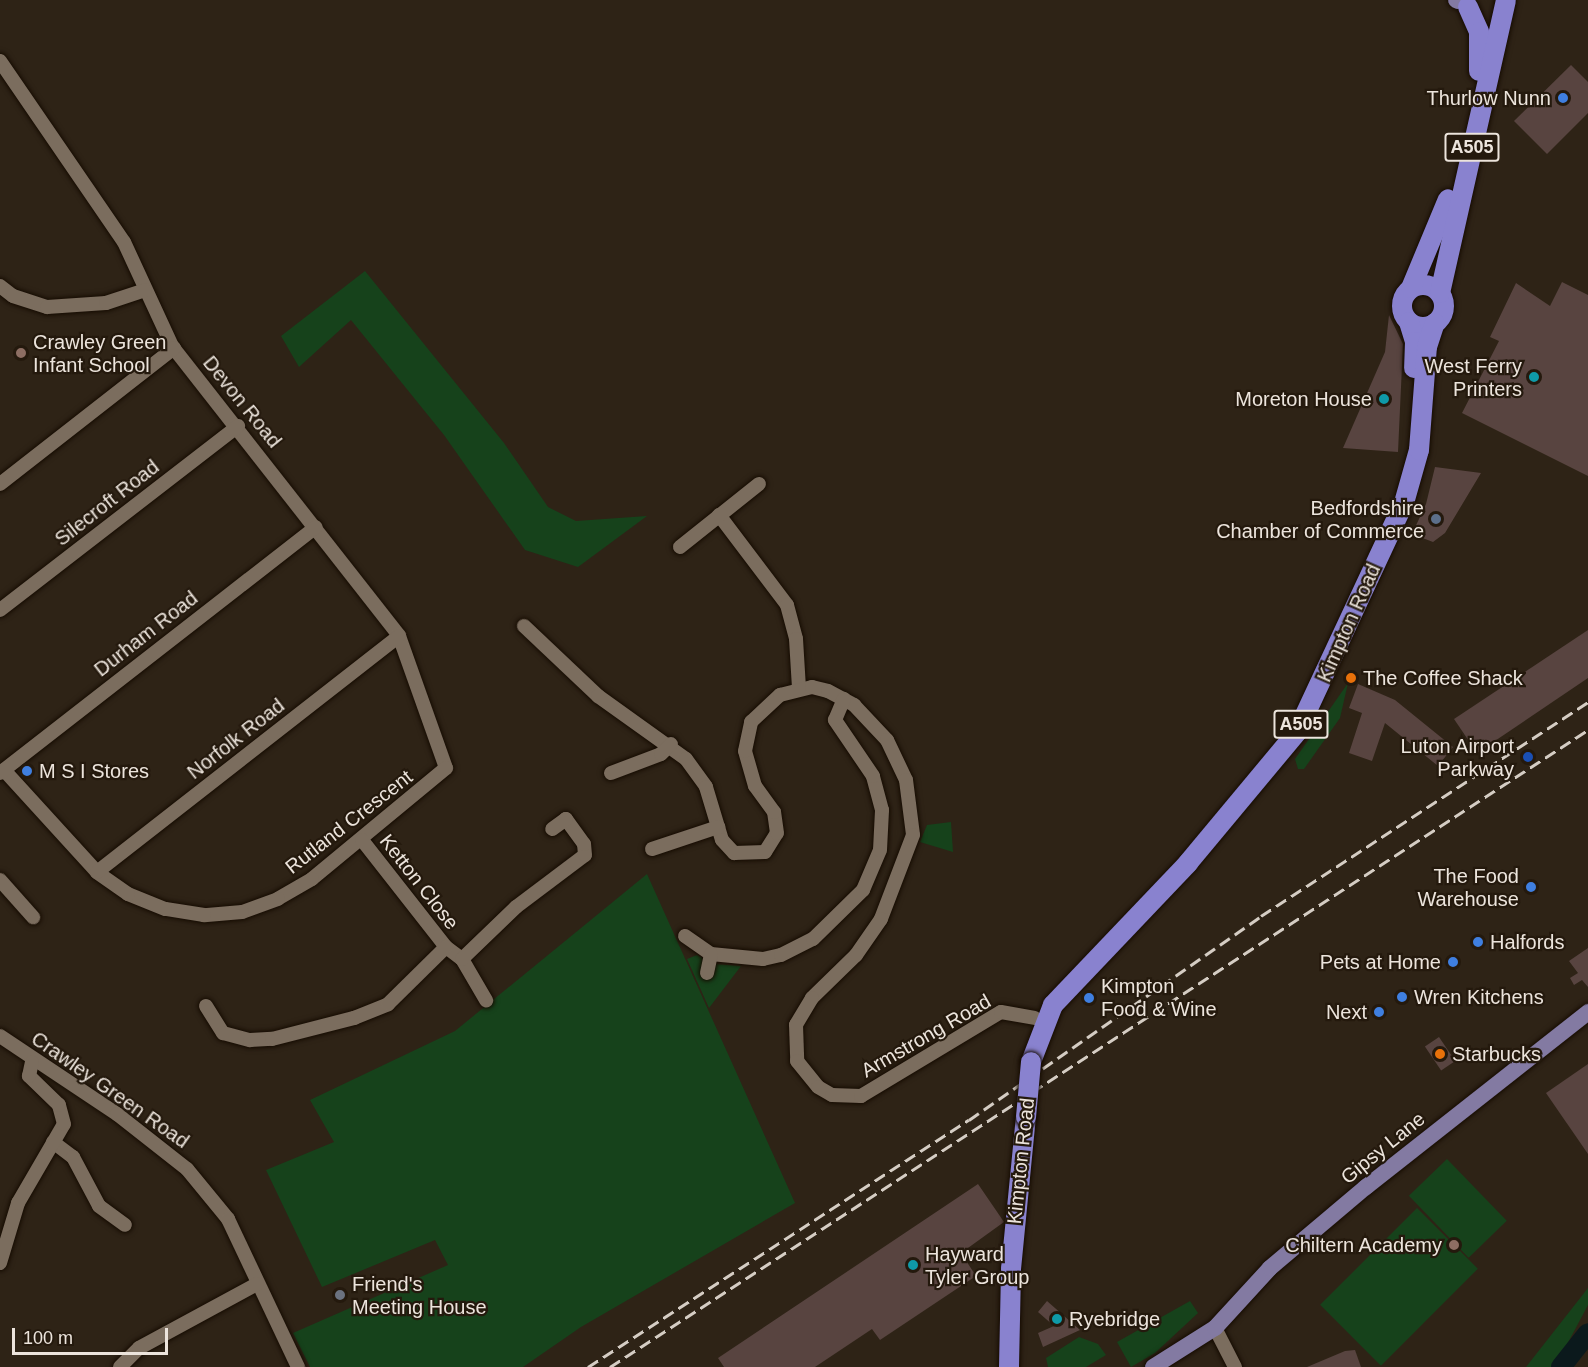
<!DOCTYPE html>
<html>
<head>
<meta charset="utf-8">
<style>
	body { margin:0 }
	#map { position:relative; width:1588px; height:1367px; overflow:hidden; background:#2e2316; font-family:Helvetica,sans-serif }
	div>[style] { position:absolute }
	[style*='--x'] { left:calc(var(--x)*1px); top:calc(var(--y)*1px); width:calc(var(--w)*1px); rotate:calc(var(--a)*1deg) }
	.green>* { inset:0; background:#16421b; transform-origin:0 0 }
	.river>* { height:20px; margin:-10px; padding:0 10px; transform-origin:10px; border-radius:10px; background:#0b191c }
	.building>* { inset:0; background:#584440; transform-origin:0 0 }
	.roads { filter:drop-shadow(0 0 2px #160c02) drop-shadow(0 0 2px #160c02) }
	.minor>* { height:14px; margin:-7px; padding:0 7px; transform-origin:7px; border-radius:7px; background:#7b6d5e }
	.major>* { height:16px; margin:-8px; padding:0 8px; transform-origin:8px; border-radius:8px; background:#837aa2 }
	.highway>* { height:20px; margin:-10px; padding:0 10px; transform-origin:10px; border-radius:10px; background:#8982cf }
	.highway>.ring { margin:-10px; padding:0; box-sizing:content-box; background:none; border:20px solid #8982cf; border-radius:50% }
	.rail>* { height:3px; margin-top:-1.5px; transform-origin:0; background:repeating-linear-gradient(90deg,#d5cdc4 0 12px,transparent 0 18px) }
	.bridges { filter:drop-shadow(0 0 2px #160c02) drop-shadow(0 0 2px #160c02) }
	.highway-bridge>* { height:20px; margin:-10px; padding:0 10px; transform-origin:10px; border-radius:10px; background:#8982cf }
	.dots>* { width:16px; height:16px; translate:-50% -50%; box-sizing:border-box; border:3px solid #24190d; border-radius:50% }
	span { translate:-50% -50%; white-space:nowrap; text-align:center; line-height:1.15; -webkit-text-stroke:4.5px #24190d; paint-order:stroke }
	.shield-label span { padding:2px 4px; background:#24190d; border:2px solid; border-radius:4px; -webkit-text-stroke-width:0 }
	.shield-label { font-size:18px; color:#ece4dc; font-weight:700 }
	.poi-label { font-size:20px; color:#ece4dc }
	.right { translate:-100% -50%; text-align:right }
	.left { translate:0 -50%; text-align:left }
	.street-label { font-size:20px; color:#ece4dc }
	.scale { position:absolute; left:12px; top:1328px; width:156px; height:27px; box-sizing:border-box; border:3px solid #ece4dc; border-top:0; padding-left:8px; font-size:18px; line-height:21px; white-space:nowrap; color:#ece4dc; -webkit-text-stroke:4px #24190d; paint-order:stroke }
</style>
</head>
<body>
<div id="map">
	<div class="green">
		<i style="clip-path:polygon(365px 271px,504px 443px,548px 507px,576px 521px,647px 516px,578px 567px,525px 550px,444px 435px,351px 320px,299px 367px,281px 336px)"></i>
		<i style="clip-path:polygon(1348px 683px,1340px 718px,1304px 769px,1298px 769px,1295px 759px)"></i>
		<i style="clip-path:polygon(951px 822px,953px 852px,920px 842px,927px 825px)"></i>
		<i style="clip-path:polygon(647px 874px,795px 1203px,581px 1327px,523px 1367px,310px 1367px,293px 1333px,448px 1265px,435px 1240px,322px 1287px,266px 1170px,334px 1142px,310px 1100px,455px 1031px)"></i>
		<i style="clip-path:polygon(697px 955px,714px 964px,741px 966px,709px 1008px,687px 959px)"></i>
		<i style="left:1447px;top:1159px;width:86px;height:53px;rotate:46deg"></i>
		<i style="left:1417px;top:1208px;width:86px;height:137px;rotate:45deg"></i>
		<i style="clip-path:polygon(1588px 1288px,1588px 1305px,1555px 1367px,1526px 1367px)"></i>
		<i style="clip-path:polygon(1190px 1301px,1198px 1313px,1155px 1353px,1131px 1367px,1117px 1342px)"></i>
		<i style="clip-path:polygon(1079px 1337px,1098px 1344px,1106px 1355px,1086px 1367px,1048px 1367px,1046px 1358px)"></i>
	</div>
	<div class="river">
		<i style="--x:1561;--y:1367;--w:43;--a:-51.5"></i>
	</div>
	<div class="building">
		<i style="clip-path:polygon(1571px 65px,1588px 82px,1588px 113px,1547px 154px,1514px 121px)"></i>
		<i style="clip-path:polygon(1562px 282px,1588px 295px,1588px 476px,1462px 413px,1499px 341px,1490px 337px,1516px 283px,1550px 306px)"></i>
		<i style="clip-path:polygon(1389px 315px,1403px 344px,1398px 452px,1343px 448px,1385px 352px)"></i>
		<i style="clip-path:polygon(1435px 467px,1481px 473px,1445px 533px,1433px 542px,1412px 534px,1426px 504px)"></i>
		<i style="clip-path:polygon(1588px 630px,1588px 678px,1477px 753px,1454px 719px)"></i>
		<i style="clip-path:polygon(1358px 684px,1395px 700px,1453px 747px,1438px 766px,1385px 723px,1372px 761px,1349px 753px,1362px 713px,1349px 708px)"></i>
		<i style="clip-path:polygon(1588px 948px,1588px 987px,1582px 980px,1574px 985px,1570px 978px,1578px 973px,1569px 961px)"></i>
		<i style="left:1439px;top:1037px;width:29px;height:17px;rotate:56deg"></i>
		<i style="clip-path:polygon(1588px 1064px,1588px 1154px,1546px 1093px)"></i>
		<i style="clip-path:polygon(978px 1184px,1004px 1222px,961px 1253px,976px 1276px,880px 1340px,872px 1329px,815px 1367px,724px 1367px,718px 1358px)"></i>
		<i style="clip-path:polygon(1047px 1301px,1080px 1330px,1043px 1347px,1038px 1333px,1054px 1326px,1038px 1312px)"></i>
		<i style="clip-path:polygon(1355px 1350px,1361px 1367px,1307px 1367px,1345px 1351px)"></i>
	</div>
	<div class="roads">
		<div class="minor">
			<i style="--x:0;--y:61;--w:219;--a:55.6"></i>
			<i style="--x:124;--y:242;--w:115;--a:65.2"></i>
			<i style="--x:172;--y:346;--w:368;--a:51.9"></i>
			<i style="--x:399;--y:636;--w:140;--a:70.4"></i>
			<i style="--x:446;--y:768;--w:174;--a:140.4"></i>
			<i style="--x:312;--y:879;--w:39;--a:150"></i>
			<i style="--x:278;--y:899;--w:38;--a:160"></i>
			<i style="--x:242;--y:912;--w:38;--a:175"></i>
			<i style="--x:204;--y:915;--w:39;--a:-171"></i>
			<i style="--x:165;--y:909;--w:40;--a:-158"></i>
			<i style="--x:128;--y:894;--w:38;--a:-145"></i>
			<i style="--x:97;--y:872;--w:138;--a:-132.4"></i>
			<i style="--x:0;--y:286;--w:16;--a:38"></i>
			<i style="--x:13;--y:296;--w:36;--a:18"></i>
			<i style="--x:47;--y:307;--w:59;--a:-3.9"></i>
			<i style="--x:106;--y:303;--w:41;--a:-18.4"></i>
			<i style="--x:0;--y:484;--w:221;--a:-38"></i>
			<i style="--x:719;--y:515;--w:113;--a:52.9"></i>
			<i style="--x:787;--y:605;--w:35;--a:75"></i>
			<i style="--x:796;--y:639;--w:49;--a:86.5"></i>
			<i style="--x:680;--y:547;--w:101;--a:-38.6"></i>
			<i style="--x:0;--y:610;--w:301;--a:-37.7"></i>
			<i style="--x:524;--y:626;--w:102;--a:43.4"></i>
			<i style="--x:598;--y:696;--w:108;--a:35.6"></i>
			<i style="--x:686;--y:759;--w:34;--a:54"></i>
			<i style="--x:706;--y:787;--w:55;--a:73.2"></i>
			<i style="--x:722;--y:840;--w:18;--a:47"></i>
			<i style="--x:734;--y:853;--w:31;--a:-2"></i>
			<i style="--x:765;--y:852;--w:22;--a:-58"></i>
			<i style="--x:777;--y:833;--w:21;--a:-98"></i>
			<i style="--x:774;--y:812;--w:32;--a:-126"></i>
			<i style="--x:755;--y:786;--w:36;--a:-106"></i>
			<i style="--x:745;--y:751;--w:30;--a:-78"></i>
			<i style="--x:751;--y:722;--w:40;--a:-43"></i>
			<i style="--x:780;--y:695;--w:33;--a:-14"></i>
			<i style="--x:812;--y:687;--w:16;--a:14"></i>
			<i style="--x:828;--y:691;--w:30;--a:28"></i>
			<i style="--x:854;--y:705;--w:48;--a:46.7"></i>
			<i style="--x:887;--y:740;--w:44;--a:64.6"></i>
			<i style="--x:906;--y:780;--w:55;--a:82.7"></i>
			<i style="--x:913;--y:835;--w:90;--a:110.9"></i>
			<i style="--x:881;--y:919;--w:44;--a:124.8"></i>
			<i style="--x:856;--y:955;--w:62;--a:135.7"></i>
			<i style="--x:812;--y:998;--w:31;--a:121"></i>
			<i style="--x:796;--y:1025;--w:36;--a:88"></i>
			<i style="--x:797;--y:1061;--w:33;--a:51"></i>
			<i style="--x:818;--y:1087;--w:16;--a:30"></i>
			<i style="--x:832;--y:1095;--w:29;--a:2"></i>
			<i style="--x:861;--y:1096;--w:163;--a:-31"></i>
			<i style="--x:1001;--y:1012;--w:34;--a:10"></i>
			<i style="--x:0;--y:773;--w:400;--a:-37.9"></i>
			<i style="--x:611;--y:773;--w:53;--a:-20.8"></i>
			<i style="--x:661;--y:754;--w:14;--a:-45"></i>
			<i style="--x:362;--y:840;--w:136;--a:51.9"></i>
			<i style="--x:446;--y:947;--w:20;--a:37"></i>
			<i style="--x:462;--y:959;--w:48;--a:59.7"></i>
			<i style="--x:652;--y:849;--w:70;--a:-18.4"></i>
			<i style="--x:97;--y:872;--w:383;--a:-38"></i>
			<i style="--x:0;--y:880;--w:50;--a:48.3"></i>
			<i style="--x:685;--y:936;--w:32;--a:35"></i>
			<i style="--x:711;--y:954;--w:52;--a:5.5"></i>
			<i style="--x:763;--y:959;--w:18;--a:-13"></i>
			<i style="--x:781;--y:955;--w:36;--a:-27"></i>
			<i style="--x:813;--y:939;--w:70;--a:-44.4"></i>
			<i style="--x:863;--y:890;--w:43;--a:-67"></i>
			<i style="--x:880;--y:850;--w:40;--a:-87.1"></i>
			<i style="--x:882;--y:810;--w:35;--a:-105"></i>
			<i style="--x:873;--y:776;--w:68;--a:-124.2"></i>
			<i style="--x:835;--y:720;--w:23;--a:-67"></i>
			<i style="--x:462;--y:959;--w:75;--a:-43.9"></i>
			<i style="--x:516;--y:907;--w:86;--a:-37"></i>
			<i style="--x:585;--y:855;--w:11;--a:-95"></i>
			<i style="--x:584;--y:844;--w:31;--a:-126"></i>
			<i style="--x:566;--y:819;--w:17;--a:144"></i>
			<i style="--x:707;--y:973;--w:19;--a:-78"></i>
			<i style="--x:206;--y:1006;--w:32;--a:58"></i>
			<i style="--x:223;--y:1033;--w:28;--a:15"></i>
			<i style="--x:250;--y:1040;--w:22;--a:-3"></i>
			<i style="--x:272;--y:1039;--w:85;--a:-14.4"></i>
			<i style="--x:354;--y:1018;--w:37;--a:-22"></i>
			<i style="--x:388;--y:1004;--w:81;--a:-44.5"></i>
			<i style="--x:0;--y:1036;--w:141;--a:33.7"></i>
			<i style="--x:117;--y:1114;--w:89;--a:38.2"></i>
			<i style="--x:187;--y:1169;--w:65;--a:50.6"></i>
			<i style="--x:228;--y:1219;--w:164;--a:64.7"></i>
			<i style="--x:53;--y:1142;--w:25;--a:37"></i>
			<i style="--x:73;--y:1157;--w:55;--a:62"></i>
			<i style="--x:99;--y:1206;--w:32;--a:36"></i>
			<i style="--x:0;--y:1263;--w:63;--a:-73.3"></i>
			<i style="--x:18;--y:1203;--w:91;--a:-59.8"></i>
			<i style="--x:64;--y:1124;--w:20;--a:-105"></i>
			<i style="--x:59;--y:1105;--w:42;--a:-136"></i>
			<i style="--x:29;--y:1076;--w:14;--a:-78"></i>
			<i style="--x:1215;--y:1328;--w:44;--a:62.9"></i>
			<i style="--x:120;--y:1367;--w:27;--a:-45"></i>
			<i style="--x:139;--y:1348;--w:134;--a:-28.5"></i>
		</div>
		<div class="major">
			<i style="--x:1456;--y:0;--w:2;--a:27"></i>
			<i style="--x:1153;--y:1367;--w:73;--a:-32.2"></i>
			<i style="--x:1215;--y:1328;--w:81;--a:-47.5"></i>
			<i style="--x:1270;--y:1268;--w:126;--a:-40.2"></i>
			<i style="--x:1366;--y:1187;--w:283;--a:-38.2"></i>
		</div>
		<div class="highway">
			<i style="--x:1468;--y:7;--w:27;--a:66"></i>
			<i style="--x:1479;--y:32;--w:39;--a:90"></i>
			<i class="ring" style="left:1402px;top:285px;width:22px;height:22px"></i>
			<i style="--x:1411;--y:288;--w:96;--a:-67.4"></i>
			<i style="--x:1440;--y:293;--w:299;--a:-77.3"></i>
			<i style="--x:1409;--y:322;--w:21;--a:73"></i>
			<i style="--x:1415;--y:342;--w:26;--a:92"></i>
			<i style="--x:1031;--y:1062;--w:61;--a:-68.9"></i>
			<i style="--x:1053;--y:1005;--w:196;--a:-46.4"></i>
			<i style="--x:1188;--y:863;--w:170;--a:-50.2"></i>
			<i style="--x:1297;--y:732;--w:253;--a:-65"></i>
			<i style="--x:1404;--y:503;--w:55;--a:-74.2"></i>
			<i style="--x:1419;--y:450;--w:103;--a:-85.6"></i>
			<i style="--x:1427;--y:347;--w:25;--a:-72"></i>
			<i style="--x:1009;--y:1367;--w:98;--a:-88.8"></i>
			<i style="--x:1011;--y:1269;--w:153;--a:-84.4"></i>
		</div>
	</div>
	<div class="rail">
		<i style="--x:588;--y:1367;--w:454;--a:-33"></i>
		<i style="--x:969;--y:1120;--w:356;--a:-34.9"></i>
		<i style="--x:1261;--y:916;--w:391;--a:-33.2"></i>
		<i style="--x:610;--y:1367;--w:1167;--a:-33.08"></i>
	</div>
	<div class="bridges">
		<div class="highway-bridge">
			<i style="--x:1026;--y:1117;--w:55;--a:-84.8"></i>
		</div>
	</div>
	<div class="dots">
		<i style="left:1563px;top:98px;background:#3f7fe0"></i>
		<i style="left:21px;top:353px;background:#8d6e63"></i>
		<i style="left:1534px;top:377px;background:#0f9aa8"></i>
		<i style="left:1384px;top:399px;background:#0f9aa8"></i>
		<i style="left:1436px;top:519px;background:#5c6f8a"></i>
		<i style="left:1351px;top:678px;background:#e8710a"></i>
		<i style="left:1528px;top:757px;background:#1a4fb4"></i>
		<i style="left:27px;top:771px;background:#3f7fe0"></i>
		<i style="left:1531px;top:887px;background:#3f7fe0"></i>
		<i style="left:1478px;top:942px;background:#3f7fe0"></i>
		<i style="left:1453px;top:962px;background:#3f7fe0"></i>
		<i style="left:1402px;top:997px;background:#3f7fe0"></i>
		<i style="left:1089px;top:998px;background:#3f7fe0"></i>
		<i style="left:1379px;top:1012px;background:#3f7fe0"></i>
		<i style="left:1440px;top:1054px;background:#e8710a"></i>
		<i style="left:1454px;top:1245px;background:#8d6e63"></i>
		<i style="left:913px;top:1265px;background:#0f9aa8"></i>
		<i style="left:340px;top:1295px;background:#6b7280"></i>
		<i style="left:1057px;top:1319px;background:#0f9aa8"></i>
	</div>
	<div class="shield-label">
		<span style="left:1472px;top:147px">A505</span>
		<span style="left:1301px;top:724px">A505</span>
	</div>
	<div class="poi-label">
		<span class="right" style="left:1551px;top:98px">Thurlow Nunn</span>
		<span class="left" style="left:33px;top:354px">Crawley Green<br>Infant School</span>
		<span class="right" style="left:1522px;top:378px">West Ferry<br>Printers</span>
		<span class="right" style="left:1372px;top:399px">Moreton House</span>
		<span class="right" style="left:1424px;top:520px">Bedfordshire<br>Chamber of Commerce</span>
		<span class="left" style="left:1363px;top:678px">The Coffee Shack</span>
		<span class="right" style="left:1514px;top:758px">Luton Airport<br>Parkway</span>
		<span class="left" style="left:39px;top:771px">M S I Stores</span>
		<span class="right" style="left:1519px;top:888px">The Food<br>Warehouse</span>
		<span class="left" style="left:1490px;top:942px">Halfords</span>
		<span class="right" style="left:1441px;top:962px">Pets at Home</span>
		<span class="left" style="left:1101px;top:998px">Kimpton<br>Food &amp; Wine</span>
		<span class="left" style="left:1414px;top:997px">Wren Kitchens</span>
		<span class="right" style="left:1367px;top:1012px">Next</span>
		<span class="left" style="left:1452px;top:1054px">Starbucks</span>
		<span class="right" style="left:1442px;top:1245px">Chiltern Academy</span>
		<span class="left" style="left:925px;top:1266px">Hayward<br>Tyler Group</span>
		<span class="left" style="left:352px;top:1296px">Friend's<br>Meeting House</span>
		<span class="left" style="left:1069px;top:1319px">Ryebridge</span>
	</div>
	<div class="street-label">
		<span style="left:242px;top:402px;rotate:51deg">Devon Road</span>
		<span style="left:107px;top:503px;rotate:-38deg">Silecroft Road</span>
		<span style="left:1349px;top:623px;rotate:-66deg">Kimpton Road</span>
		<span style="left:146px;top:634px;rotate:-38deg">Durham Road</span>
		<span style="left:236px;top:739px;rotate:-38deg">Norfolk Road</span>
		<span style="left:349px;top:822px;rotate:-38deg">Rutland Crescent</span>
		<span style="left:419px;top:882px;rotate:52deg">Ketton Close</span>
		<span style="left:926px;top:1036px;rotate:-30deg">Armstrong Road</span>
		<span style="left:110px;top:1090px;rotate:35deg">Crawley Green Road</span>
		<span style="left:1383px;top:1148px;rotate:-39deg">Gipsy Lane</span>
		<span style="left:1021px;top:1161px;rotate:-84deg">Kimpton Road</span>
	</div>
	<div class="scale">100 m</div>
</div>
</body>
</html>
